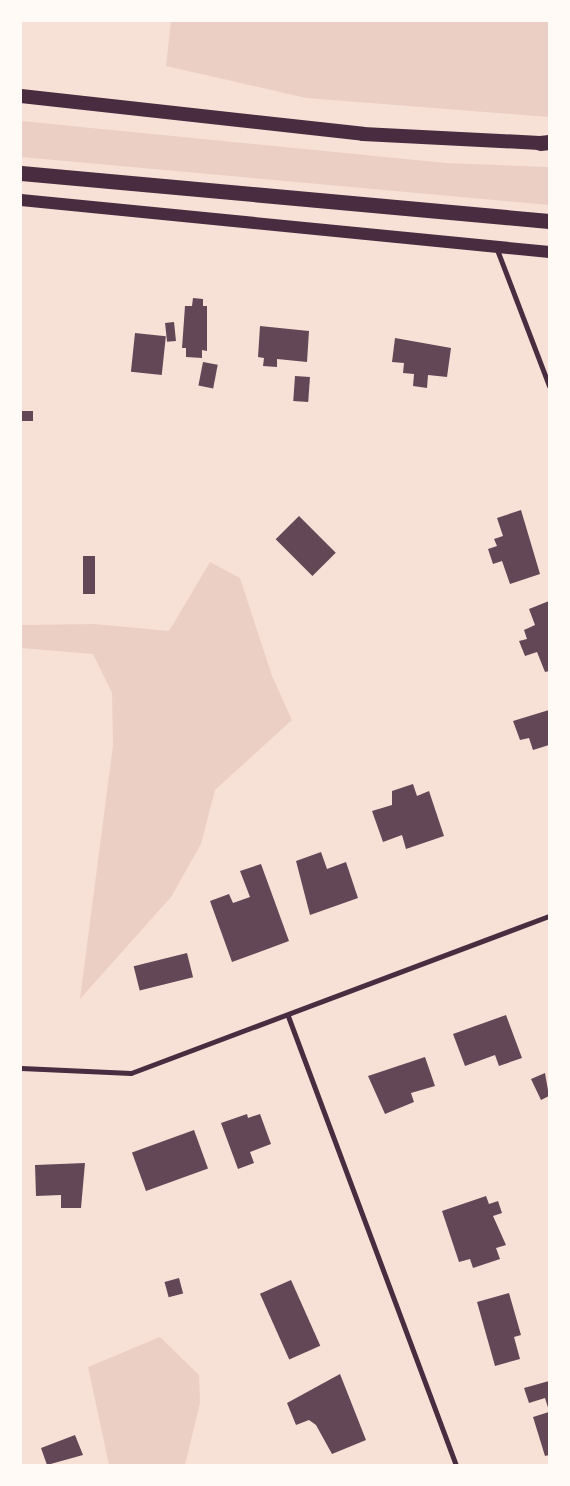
<!DOCTYPE html>
<html>
<head>
<meta charset="utf-8">
<style>
	body { margin:0 }
	#map { position:relative; width:570px; height:1486px; overflow:hidden; background:#f7e1d7; font-family:Rubik,sans-serif }
	div>[style] { position:absolute }
	[style*='--x'] { left:calc(var(--x)*1px); top:calc(var(--y)*1px); width:calc(var(--w)*1px); rotate:calc(var(--a)*1deg) }
	.green>* { inset:0; background:#ebcfc5 }
	.building>* { inset:0; background:#644757; transform-origin:0 0 }
	.minor>* { height:5px; margin:-2.5px; padding:0 2.5px; transform-origin:2.5px; border-radius:2.5px; background:#4a2c40 }
	.primary>* { height:12px; margin:-6px; padding:0 6px; transform-origin:6px; border-radius:6px; background:#4a2c40 }
	.trunk>* { height:14px; margin:-7px; padding:0 7px; transform-origin:7px; border-radius:7px; background:#4a2c40 }
	.motorway>* { height:15px; margin:-7.5px; padding:0 7.5px; transform-origin:7.5px; border-radius:7.5px; background:#4a2c40 }
	span { translate:-50% -50%; white-space:nowrap; text-align:center; line-height:1.15; -webkit-text-stroke:5px #fffaf5; paint-order:stroke }
	.frame { position:absolute; inset:0; border:22px solid #fffaf5; pointer-events:none }
</style>
</head>
<body>
<div id="map">
	<div class="green">
		<i style="clip-path:polygon(171px 21px,549px 21px,549px 117px,306px 98px,166px 66px)"></i>
		<i style="clip-path:polygon(21px 121px,446px 163px,549px 167px,549px 205px,21px 157px)"></i>
		<i style="clip-path:polygon(210px 562px,240px 578px,272px 676px,292px 720px,215px 790px,201px 844px,171px 897px,80px 999px,113px 745px,112px 693px,93px 654px,21px 648px,21px 625px,94px 624px,169px 631px)"></i>
		<i style="clip-path:polygon(160px 1337px,199px 1375px,200px 1403px,185px 1465px,109px 1465px,88px 1367px)"></i>
	</div>
	<div class="building">
		<i style="clip-path:polygon(193px 298px,203px 299px,203px 306px,207px 306px,207px 351px,202px 350px,202px 358px,186px 357px,186px 348px,182px 348px,185px 306px,192px 306px)"></i>
		<i style="left:174px;top:322px;width:19px;height:9px;rotate:84deg"></i>
		<i style="clip-path:polygon(260px 326px,309px 331px,307px 362px,277px 359px,277px 367px,263px 366px,264px 358px,258px 357px)"></i>
		<i style="left:135px;top:333px;width:31px;height:39px;rotate:6deg"></i>
		<i style="clip-path:polygon(395px 338px,451px 348px,447px 377px,428px 375px,427px 388px,413px 386px,414px 374px,403px 373px,404px 363px,392px 362px)"></i>
		<i style="left:203px;top:362px;width:15px;height:24px;rotate:11deg"></i>
		<i style="left:295px;top:376px;width:15px;height:25px;rotate:4deg"></i>
		<i style="left:21px;top:411px;width:12px;height:10px"></i>
		<i style="clip-path:polygon(521px 510px,540px 574px,510px 584px,502px 561px,493px 564px,488px 549px,497px 546px,494px 539px,503px 536px,497px 518px)"></i>
		<i style="left:299px;top:516px;width:52px;height:33px;rotate:45deg"></i>
		<i style="left:83px;top:556px;width:12px;height:38px"></i>
		<i style="clip-path:polygon(549px 601px,549px 671px,545px 672px,537px 652px,525px 656px,519px 641px,527px 639px,524px 630px,535px 625px,529px 609px)"></i>
		<i style="clip-path:polygon(549px 710px,549px 745px,533px 750px,529px 738px,520px 740px,513px 721px)"></i>
		<i style="clip-path:polygon(413px 784px,417px 796px,429px 791px,444px 836px,406px 849px,402px 835px,383px 842px,372px 811px,392px 805px,392px 791px)"></i>
		<i style="clip-path:polygon(321px 852px,327px 869px,346px 862px,358px 898px,310px 915px,296px 861px)"></i>
		<i style="clip-path:polygon(261px 864px,289px 941px,232px 962px,210px 901px,229px 894px,233px 903px,250px 897px,240px 871px)"></i>
		<i style="left:187px;top:953px;width:25px;height:55px;rotate:76deg"></i>
		<i style="clip-path:polygon(506px 1015px,522px 1058px,499px 1066px,495px 1055px,465px 1066px,453px 1034px)"></i>
		<i style="clip-path:polygon(425px 1057px,435px 1086px,411px 1093px,414px 1102px,385px 1114px,368px 1076px)"></i>
		<i style="clip-path:polygon(545px 1073px,549px 1096px,541px 1100px,531px 1079px)"></i>
		<i style="clip-path:polygon(247px 1114px,248px 1118px,260px 1114px,271px 1144px,250px 1152px,254px 1163px,238px 1169px,221px 1123px)"></i>
		<i style="left:194px;top:1130px;width:41px;height:66px;rotate:70deg"></i>
		<i style="clip-path:polygon(85px 1163px,81px 1208px,61px 1208px,61px 1195px,36px 1196px,35px 1165px)"></i>
		<i style="clip-path:polygon(486px 1196px,489px 1204px,498px 1201px,502px 1213px,493px 1216px,506px 1245px,496px 1248px,500px 1259px,473px 1268px,470px 1259px,459px 1262px,442px 1211px)"></i>
		<i style="left:179px;top:1278px;width:16px;height:15px;rotate:75deg"></i>
		<i style="left:291px;top:1280px;width:72px;height:34px;rotate:66deg"></i>
		<i style="clip-path:polygon(509px 1293px,521px 1335px,514px 1337px,520px 1359px,495px 1366px,477px 1302px)"></i>
		<i style="clip-path:polygon(340px 1374px,366px 1440px,332px 1454px,316px 1425px,309px 1420px,296px 1425px,287px 1403px)"></i>
		<i style="clip-path:polygon(549px 1381px,549px 1411px,545px 1398px,529px 1403px,524px 1388px)"></i>
		<i style="clip-path:polygon(549px 1412px,549px 1455px,545px 1456px,533px 1417px)"></i>
		<i style="clip-path:polygon(75px 1435px,83px 1455px,47px 1465px,41px 1448px)"></i>
	</div>
	<div class="minor">
		<i style="--x:496;--y:247;--w:149;--a:69.1"></i>
		<i style="--x:288;--y:1016;--w:479;--a:69.5"></i>
		<i style="--x:21;--y:1068;--w:110;--a:2.6"></i>
		<i style="--x:131;--y:1073;--w:447;--a:-20.6"></i>
	</div>
	<div class="primary">
		<i style="--x:21;--y:200;--w:531;--a:5.62"></i>
	</div>
	<div class="trunk">
		<i style="--x:21;--y:96;--w:344;--a:6.3"></i>
		<i style="--x:363;--y:134;--w:177;--a:2.9"></i>
	</div>
	<div class="motorway">
		<i style="--x:540;--y:143;--w:9;--a:-6"></i>
		<i style="--x:21;--y:173;--w:530;--a:5.19"></i>
	</div>
	<div class="frame"></div>
</div>
</body>
</html>
